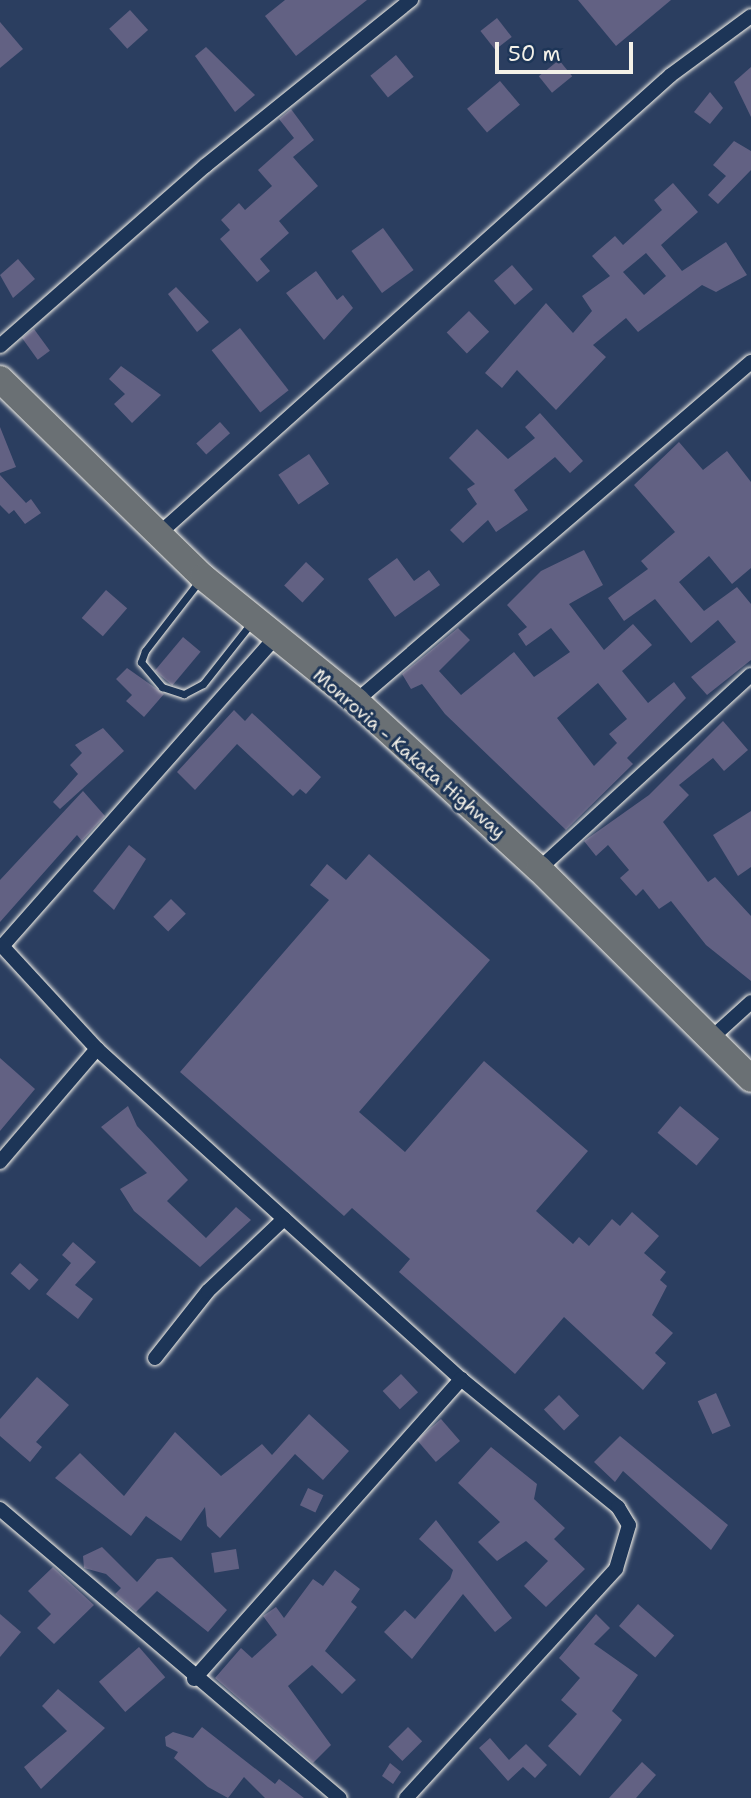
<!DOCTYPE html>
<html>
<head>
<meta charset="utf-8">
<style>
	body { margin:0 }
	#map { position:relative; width:751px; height:1798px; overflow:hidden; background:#2b3e60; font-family:"Shantell Sans",sans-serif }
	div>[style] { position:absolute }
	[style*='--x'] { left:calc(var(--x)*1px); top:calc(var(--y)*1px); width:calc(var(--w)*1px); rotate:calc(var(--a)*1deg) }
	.building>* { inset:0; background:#626183; transform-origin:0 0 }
	.roads { filter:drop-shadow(0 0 2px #f4f1e8) drop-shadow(0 0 2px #f4f1e8) }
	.lane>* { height:7px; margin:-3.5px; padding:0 3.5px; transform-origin:3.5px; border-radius:3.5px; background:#1d3557 }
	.street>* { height:14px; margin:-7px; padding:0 7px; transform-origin:7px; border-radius:7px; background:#1d3557 }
	.highway>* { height:26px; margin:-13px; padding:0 13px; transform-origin:13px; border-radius:13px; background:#6a7074 }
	span { translate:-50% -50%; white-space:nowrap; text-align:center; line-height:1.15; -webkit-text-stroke:6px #1d3557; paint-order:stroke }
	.street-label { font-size:18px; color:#f4f1e8 }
	.scale { position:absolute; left:495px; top:42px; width:138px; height:32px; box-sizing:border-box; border:4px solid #f4f1e8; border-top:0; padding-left:9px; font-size:21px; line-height:24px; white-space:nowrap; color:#f4f1e8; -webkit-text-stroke:5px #1d3557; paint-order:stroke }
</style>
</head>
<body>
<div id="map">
	<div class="building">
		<i style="clip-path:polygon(285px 0,367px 0,296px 56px,265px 16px)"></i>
		<i style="clip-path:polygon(578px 0,671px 0,616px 46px)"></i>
		<i style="left:130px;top:10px;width:27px;height:28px;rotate:48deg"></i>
		<i style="left:497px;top:18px;width:24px;height:21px;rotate:52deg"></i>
		<i style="clip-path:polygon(0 22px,23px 49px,0 68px)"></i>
		<i style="clip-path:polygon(206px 47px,255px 95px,235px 112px,195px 56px)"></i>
		<i style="left:396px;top:55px;width:28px;height:33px;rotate:51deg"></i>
		<i style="left:559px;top:60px;width:21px;height:26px;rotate:51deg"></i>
		<i style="clip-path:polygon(751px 67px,751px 117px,734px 82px)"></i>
		<i style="left:500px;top:81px;width:31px;height:43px;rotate:50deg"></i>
		<i style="clip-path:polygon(710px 92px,723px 108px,710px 124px,694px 112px)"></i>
		<i style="clip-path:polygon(291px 109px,314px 140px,293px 157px,318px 186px,279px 221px,289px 233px,260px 259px,270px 271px,257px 282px,220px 239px,230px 230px,221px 220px,239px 203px,245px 210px,272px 186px,258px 170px,294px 138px,279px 119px)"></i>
		<i style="clip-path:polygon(734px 141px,751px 151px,751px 170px,718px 204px,708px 195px,726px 176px,713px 165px)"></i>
		<i style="clip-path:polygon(evenodd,673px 183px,698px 212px,661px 245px,682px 271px,726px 242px,747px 275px,716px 292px,702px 285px,638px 332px,626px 318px,593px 345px,606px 357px,556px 410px,517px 370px,502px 388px,485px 373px,546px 303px,573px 333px,592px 311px,582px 296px,610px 276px,592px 256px,615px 236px,623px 245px,662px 210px,654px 200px,673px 183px,646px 253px,666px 276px,644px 295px,623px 272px,646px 253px)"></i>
		<i style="left:383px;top:228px;width:52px;height:39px;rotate:54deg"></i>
		<i style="clip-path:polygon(18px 259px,35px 279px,13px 298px,0 275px)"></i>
		<i style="left:512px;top:265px;width:32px;height:24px;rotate:49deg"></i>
		<i style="clip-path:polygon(316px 271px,337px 300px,343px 295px,353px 308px,324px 340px,286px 293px)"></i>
		<i style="clip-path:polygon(176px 287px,209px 322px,197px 332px,168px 294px)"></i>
		<i style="left:469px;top:311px;width:29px;height:31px;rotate:46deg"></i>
		<i style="left:240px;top:328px;width:79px;height:36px;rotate:52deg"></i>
		<i style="left:34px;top:329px;width:27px;height:15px;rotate:54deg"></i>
		<i style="clip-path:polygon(121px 366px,161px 395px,132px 423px,114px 404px,125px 394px,109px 379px)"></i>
		<i style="clip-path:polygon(540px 413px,583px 461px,570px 473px,555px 457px,514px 490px,528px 510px,496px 532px,488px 520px,463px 543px,450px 530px,477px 504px,467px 489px,475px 484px,449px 458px,477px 429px,508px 459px,535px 438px,525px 427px)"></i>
		<i style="left:220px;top:422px;width:15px;height:32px;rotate:48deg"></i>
		<i style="clip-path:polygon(0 427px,16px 467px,0 473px)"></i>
		<i style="clip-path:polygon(679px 442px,703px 470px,727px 451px,751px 482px,751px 568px,732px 584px,709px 556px,679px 582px,704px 611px,737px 587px,751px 604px,751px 660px,707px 695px,691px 677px,736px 642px,718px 620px,691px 643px,655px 599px,624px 621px,608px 598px,648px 569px,641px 561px,675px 532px,634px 485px)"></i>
		<i style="left:309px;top:454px;width:36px;height:37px;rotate:56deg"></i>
		<i style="clip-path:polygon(0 475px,26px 503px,31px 499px,41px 513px,25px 524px,14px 510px,9px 514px,0 505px)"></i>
		<i style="clip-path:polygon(evenodd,584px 550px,603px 585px,569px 604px,604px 650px,633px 624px,652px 645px,622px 671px,648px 703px,674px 682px,686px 698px,627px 758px,633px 764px,566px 830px,445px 714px,422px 684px,411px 689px,402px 674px,458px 628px,470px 640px,439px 671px,461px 695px,514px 652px,534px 677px,570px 652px,551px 628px,526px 646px,518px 634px,527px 627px,507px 605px,541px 571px,584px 550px,598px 683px,627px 719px,609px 734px,617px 743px,594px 766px,557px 718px,598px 683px)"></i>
		<i style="clip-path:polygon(397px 558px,414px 581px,429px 570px,440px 585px,395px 617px,368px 579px)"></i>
		<i style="left:306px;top:562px;width:25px;height:32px;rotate:43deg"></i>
		<i style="left:106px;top:590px;width:28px;height:37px;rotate:41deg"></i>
		<i style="left:183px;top:637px;width:23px;height:44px;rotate:40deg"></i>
		<i style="clip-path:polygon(127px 668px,164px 694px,144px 717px,126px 701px,132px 695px,116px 679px)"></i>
		<i style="clip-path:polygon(234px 710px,245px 721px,252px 713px,321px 777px,306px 794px,300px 789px,293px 796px,237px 744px,195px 790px,177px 772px)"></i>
		<i style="clip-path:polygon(723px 721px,748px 750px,724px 771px,713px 758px,679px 785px,689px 795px,663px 822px,708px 882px,715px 877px,751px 916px,751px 981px,706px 945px,671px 901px,659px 909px,643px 889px,636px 896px,620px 878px,629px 870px,608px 845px,596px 856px,584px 841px,649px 795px)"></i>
		<i style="clip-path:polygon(103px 728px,124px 751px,60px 809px,53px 802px,78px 774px,70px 765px,82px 753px,75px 745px)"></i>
		<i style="clip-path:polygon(83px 791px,105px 816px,82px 841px,77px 835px,0 922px,0 880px)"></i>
		<i style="clip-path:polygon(751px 811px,751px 867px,738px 876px,713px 835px)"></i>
		<i style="clip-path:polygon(129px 845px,146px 859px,114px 910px,93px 891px)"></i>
		<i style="clip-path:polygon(369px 854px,490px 960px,359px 1112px,405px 1152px,484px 1061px,588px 1151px,536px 1211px,573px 1244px,579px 1237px,589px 1246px,612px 1219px,620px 1226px,632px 1212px,659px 1236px,644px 1253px,666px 1272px,660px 1280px,667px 1286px,652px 1315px,673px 1333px,655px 1353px,666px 1363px,643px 1390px,564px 1317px,515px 1374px,399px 1272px,410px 1259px,352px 1208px,344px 1216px,180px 1072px,329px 900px,310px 885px,327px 864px,346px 880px)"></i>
		<i style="left:171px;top:899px;width:21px;height:25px;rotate:45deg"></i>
		<i style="clip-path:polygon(0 1058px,35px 1089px,0 1131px)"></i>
		<i style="clip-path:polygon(128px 1106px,137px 1126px,188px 1180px,167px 1201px,206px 1238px,236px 1207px,251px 1220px,200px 1267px,134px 1211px,120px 1189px,147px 1173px,101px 1127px)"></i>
		<i style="left:680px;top:1106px;width:51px;height:35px;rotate:40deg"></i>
		<i style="clip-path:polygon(73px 1242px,96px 1262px,75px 1285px,93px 1299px,78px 1319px,46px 1294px,71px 1263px,62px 1255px)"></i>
		<i style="left:20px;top:1263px;width:25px;height:14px;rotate:42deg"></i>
		<i style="left:401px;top:1374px;width:25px;height:25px;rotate:47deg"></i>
		<i style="clip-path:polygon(37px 1377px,69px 1405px,36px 1442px,42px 1447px,30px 1462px,0 1436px,0 1419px)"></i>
		<i style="left:716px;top:1393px;width:36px;height:20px;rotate:66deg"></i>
		<i style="left:559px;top:1395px;width:29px;height:21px;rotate:46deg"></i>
		<i style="clip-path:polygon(309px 1414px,349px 1451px,323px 1480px,295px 1454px,220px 1538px,207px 1526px,205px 1507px,181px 1541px,146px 1516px,131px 1536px,55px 1478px,80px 1453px,124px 1496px,175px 1432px,221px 1476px,262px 1444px,272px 1455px)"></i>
		<i style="left:441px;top:1419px;width:29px;height:32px;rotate:49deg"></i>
		<i style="clip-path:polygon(620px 1436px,728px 1525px,711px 1550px,623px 1471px,615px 1482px,594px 1462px)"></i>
		<i style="clip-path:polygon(491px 1447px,537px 1484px,534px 1499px,565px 1528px,554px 1539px,585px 1569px,546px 1607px,524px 1586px,548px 1561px,526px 1541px,497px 1561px,478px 1542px,500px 1522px,458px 1483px)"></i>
		<i style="left:308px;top:1488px;width:17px;height:19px;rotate:25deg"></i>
		<i style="clip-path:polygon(436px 1520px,512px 1618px,495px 1632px,463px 1594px,412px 1659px,384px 1632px,405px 1610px,415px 1619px,450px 1579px,453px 1570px,419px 1539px)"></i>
		<i style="clip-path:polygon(102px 1547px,137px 1582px,157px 1559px,172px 1557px,227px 1610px,208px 1632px,157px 1591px,136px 1612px,115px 1594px,121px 1588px,106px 1574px,84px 1568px,83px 1556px)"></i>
		<i style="left:236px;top:1549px;width:20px;height:25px;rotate:81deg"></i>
		<i style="clip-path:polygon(53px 1567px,94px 1605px,54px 1644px,37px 1628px,51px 1614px,28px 1591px)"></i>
		<i style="clip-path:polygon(335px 1570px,360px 1589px,351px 1602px,357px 1607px,325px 1651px,356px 1680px,342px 1694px,312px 1665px,288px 1686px,331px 1745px,313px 1763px,215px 1678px,241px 1648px,252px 1658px,277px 1635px,263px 1616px,276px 1607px,284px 1618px,313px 1579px,323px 1586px)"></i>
		<i style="left:638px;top:1604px;width:48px;height:29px;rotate:41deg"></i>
		<i style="clip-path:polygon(0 1614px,21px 1632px,0 1657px)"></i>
		<i style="clip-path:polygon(596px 1614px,610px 1628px,594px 1644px,638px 1675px,612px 1711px,622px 1720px,580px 1776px,548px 1746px,577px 1714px,561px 1700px,580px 1678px,559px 1658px)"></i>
		<i style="left:139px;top:1647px;width:40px;height:53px;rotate:49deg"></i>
		<i style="clip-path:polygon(58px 1689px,105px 1728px,41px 1789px,24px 1767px,67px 1731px,42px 1706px)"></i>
		<i style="clip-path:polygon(202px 1727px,275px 1784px,279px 1779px,304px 1798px,265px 1798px,244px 1777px,228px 1798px,208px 1787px,174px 1758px,178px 1752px,166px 1746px,165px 1737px,173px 1732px,193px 1738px)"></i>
		<i style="left:408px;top:1727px;width:20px;height:28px;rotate:45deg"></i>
		<i style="clip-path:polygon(490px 1738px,509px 1760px,526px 1744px,547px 1765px,535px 1778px,523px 1767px,508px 1781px,479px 1748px)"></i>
		<i style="clip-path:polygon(642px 1762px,656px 1775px,636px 1798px,609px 1798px)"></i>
		<i style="clip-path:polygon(390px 1763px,401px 1772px,393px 1784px,382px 1776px)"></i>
	</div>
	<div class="roads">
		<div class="lane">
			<i style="--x:200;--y:580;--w:90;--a:127.8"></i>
			<i style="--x:145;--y:651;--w:12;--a:110"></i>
			<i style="--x:141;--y:662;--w:33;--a:50"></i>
			<i style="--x:162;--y:687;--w:23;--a:18"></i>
			<i style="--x:184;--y:694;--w:21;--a:-28"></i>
			<i style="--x:203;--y:684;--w:79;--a:-51.7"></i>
		</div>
		<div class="street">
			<i style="--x:0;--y:346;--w:273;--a:-41.3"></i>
			<i style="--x:205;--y:166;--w:265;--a:-38.9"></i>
			<i style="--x:162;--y:531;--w:683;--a:-41.86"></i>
			<i style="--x:671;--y:75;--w:99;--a:-36.4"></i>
			<i style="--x:274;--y:639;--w:410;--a:131.5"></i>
			<i style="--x:2;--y:946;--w:140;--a:47.3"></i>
			<i style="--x:97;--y:1049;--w:491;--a:42.2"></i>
			<i style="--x:461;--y:1379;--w:203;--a:39.2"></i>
			<i style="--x:618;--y:1507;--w:21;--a:59"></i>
			<i style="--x:629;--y:1525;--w:46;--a:106.5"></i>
			<i style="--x:616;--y:1569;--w:311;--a:132.5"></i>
			<i style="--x:356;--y:701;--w:521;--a:-40.64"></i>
			<i style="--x:539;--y:869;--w:287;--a:-42.5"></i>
			<i style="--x:708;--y:1041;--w:58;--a:-42.2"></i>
			<i style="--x:0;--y:1162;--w:149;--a:-49.4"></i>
			<i style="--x:155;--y:1358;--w:85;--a:-51.7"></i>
			<i style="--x:208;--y:1291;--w:105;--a:-43.5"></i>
			<i style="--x:0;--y:1509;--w:446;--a:40.4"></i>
			<i style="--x:194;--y:1679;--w:402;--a:-48.3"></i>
		</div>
		<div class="highway">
			<i style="--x:0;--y:379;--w:284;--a:44.3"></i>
			<i style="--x:203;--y:577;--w:197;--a:39"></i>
			<i style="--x:356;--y:701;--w:248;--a:42.6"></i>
			<i style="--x:539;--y:869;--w:298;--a:44.7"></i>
		</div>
	</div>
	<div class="street-label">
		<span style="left:409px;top:754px;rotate:41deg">Monrovia - Kakata Highway</span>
	</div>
	<div class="scale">50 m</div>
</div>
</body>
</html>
